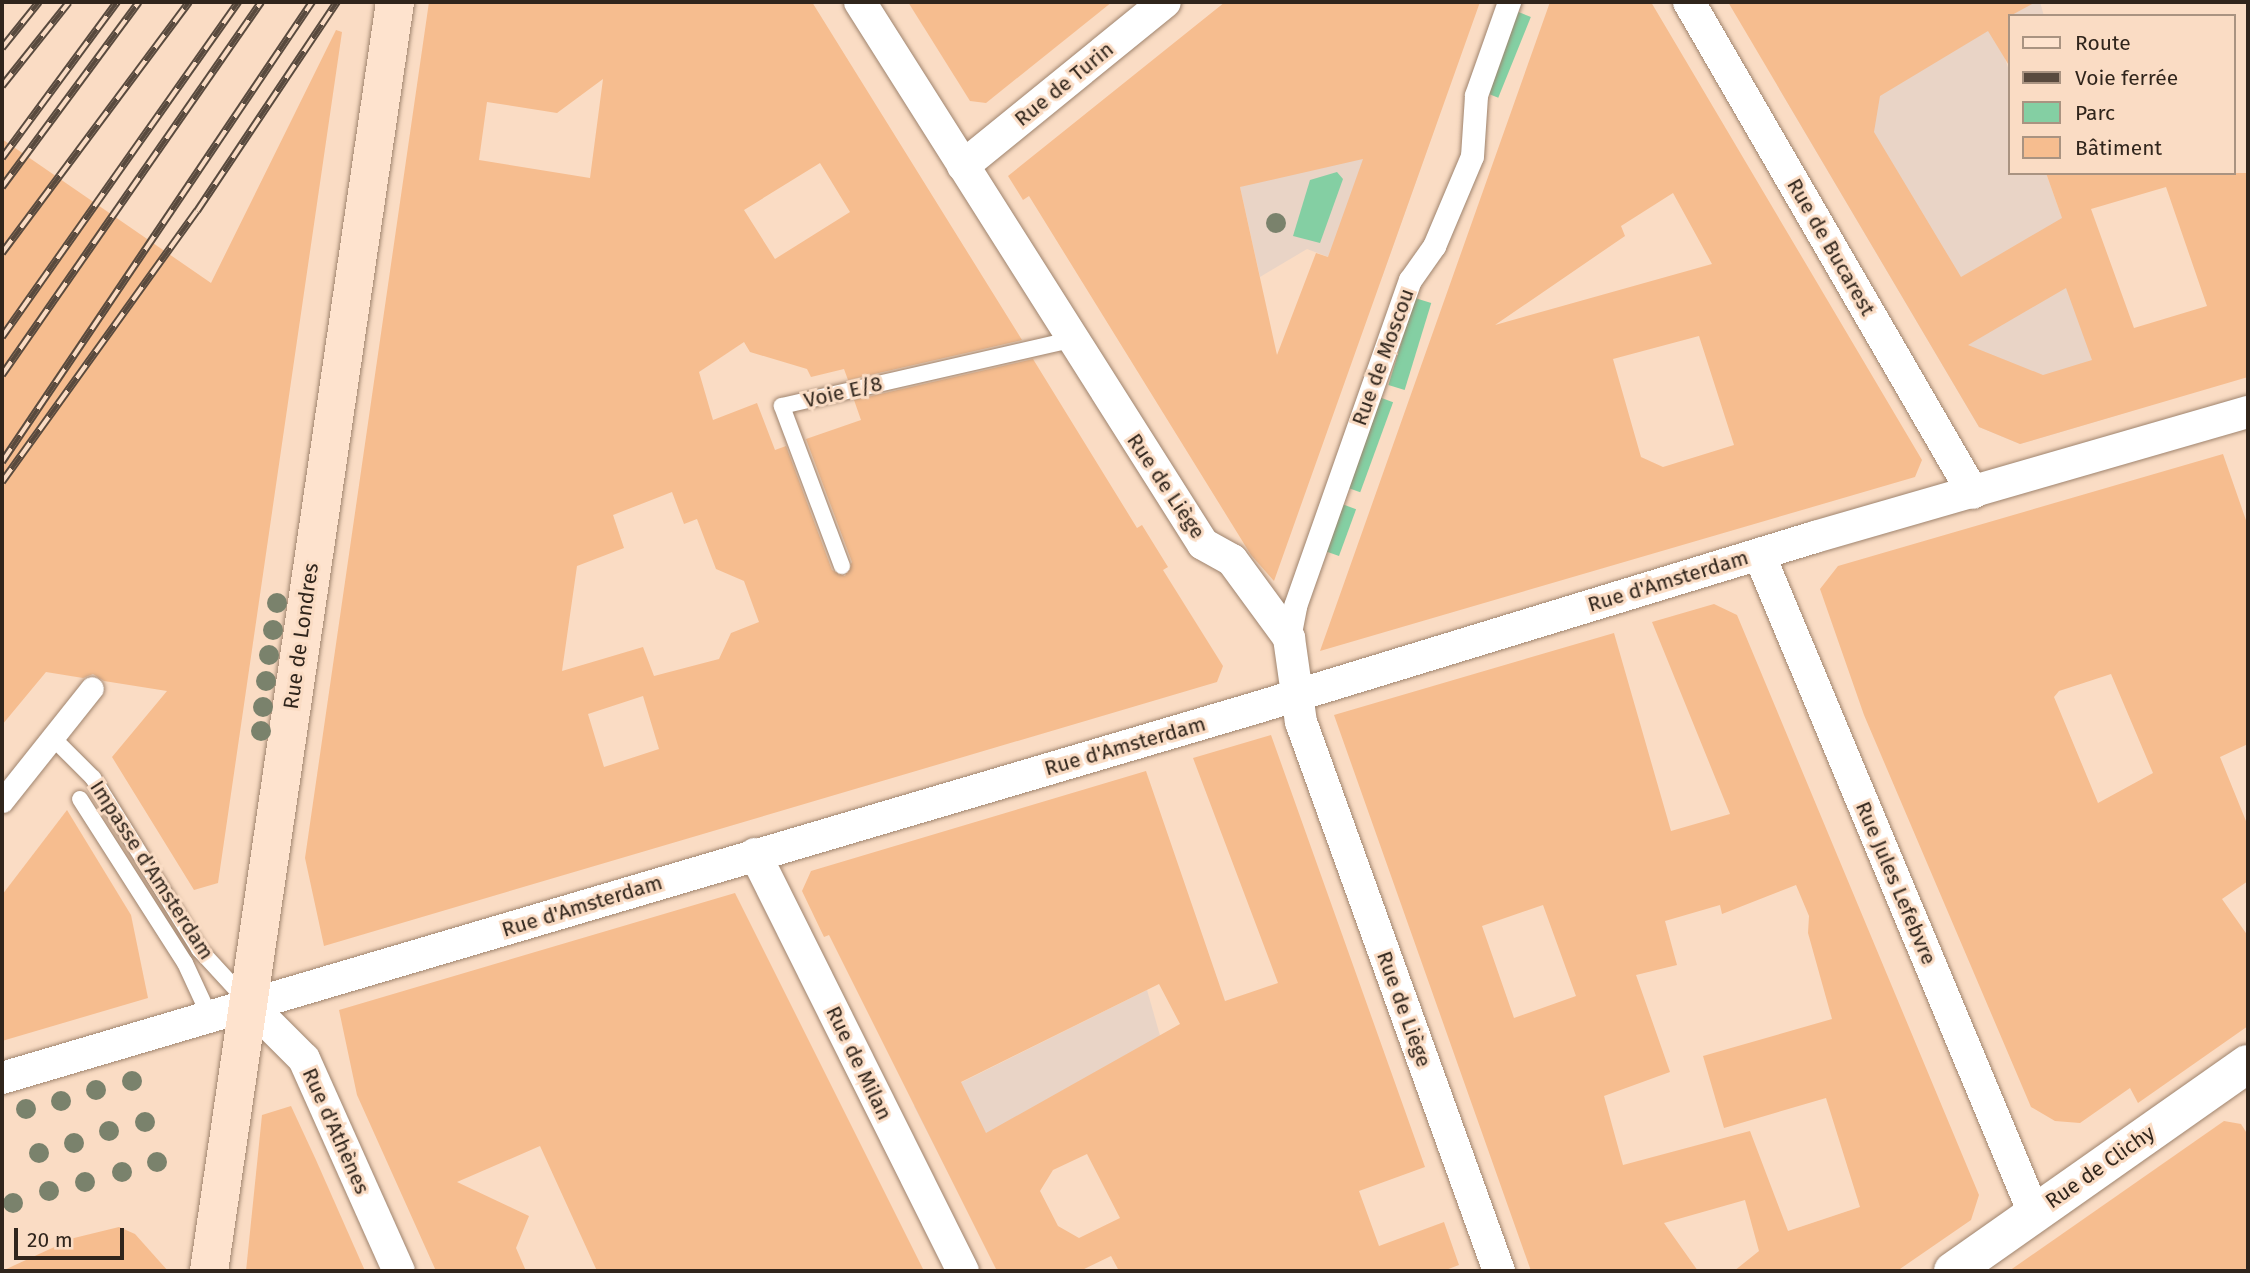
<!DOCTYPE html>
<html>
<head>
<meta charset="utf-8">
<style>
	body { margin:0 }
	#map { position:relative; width:2250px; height:1273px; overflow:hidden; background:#fadcc4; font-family:"Fira Sans",sans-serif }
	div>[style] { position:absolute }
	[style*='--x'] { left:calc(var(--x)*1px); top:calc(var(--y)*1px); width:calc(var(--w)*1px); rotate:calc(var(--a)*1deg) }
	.education>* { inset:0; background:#e9d4c6 }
	.green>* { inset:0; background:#84cfa3; transform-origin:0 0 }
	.building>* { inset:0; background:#f6bd8f }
	.roads { filter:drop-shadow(0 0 2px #9f846e) drop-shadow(0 0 2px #9f846e) }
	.service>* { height:16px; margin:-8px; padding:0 8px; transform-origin:8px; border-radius:8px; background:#fff }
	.pedestrian>* { height:23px; margin:-11.5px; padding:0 11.5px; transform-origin:11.5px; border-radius:11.5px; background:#fff }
	.minor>* { height:32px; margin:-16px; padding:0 16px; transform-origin:16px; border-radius:16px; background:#fff }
	.tertiary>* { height:38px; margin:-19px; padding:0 19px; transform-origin:19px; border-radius:19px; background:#fff }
	.secondary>* { height:38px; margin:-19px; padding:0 19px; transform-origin:19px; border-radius:19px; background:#fee3ce }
	.rail>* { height:8px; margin-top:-4px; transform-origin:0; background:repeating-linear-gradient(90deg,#fadcc4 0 16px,#594a3e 0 32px); box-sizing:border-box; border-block:2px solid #594a3e }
	.trees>* { width:20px; height:20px; margin:-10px; border-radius:50%; background:#7a826c }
	span { translate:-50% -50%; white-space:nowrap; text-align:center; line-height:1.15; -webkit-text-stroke:6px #fadcc4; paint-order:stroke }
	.street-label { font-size:21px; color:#30251c }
	.frame { position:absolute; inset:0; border:4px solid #30251c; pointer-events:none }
	.legend { position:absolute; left:2008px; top:14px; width:228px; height:161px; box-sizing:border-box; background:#fadcc4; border:2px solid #a99381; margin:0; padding:9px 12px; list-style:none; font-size:21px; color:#30251c }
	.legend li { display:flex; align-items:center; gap:14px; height:35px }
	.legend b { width:35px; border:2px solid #a99381 }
	.scale { position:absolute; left:14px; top:1228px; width:110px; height:32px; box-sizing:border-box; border:4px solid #30251c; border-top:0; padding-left:9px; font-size:21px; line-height:24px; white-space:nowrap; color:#30251c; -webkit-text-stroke:5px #fadcc4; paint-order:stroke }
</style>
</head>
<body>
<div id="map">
	<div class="education">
		<i style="clip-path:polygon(1918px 2px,2040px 2px,2044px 16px,2010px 16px,2010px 50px,2004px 55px,2010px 74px,2010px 173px,2046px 173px,2131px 411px,2020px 444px,1979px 427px,1777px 85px)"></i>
		<i style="clip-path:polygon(1437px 122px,1382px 277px,1307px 249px,1260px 277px,1240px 187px)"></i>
		<i style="clip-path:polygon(1147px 990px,1169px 1067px,955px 1186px,914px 1106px)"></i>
	</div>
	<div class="green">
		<i style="left:1516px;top:11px;width:16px;height:87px;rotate:22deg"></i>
		<i style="clip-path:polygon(1337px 172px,1343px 179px,1320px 243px,1293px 236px,1310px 180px)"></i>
		<i style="left:1415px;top:298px;width:17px;height:91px;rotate:17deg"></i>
		<i style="left:1379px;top:397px;width:15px;height:96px;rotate:20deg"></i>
		<i style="left:1342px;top:504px;width:15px;height:50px;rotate:20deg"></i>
	</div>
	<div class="building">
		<i style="clip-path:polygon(evenodd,429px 2px,812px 2px,1022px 340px,848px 380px,844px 369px,811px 377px,807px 369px,750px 352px,744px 342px,699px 372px,713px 420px,757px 403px,775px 450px,786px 446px,832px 570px,845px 576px,852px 562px,806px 439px,861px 420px,854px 400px,1033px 359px,1137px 528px,1142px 525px,1168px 567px,1163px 570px,1223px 666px,1217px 682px,324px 946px,305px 858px,429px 2px,603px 79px,590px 178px,479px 160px,487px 102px,557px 113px,603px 79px,429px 2px,820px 163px,850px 212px,775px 259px,744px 210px,820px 163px,429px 2px,672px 492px,684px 524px,697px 519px,716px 569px,744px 581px,759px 622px,731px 633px,719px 659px,654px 676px,643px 647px,562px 671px,577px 566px,624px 548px,613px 515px,672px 492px,429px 2px,643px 696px,659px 749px,604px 767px,588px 714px,643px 696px)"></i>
		<i style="clip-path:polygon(908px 2px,1112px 2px,986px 103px,970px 101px)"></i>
		<i style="clip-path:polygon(evenodd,1225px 2px,1480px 2px,1274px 581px,1251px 555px,1029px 196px,1023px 200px,1008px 176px,1225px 2px,1363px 159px,1328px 257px,1316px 253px,1277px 355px,1240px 187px,1363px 159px)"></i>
		<i style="clip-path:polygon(evenodd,1550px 2px,1651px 2px,1922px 460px,1915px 477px,1320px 651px,1550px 2px,1673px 193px,1712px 264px,1495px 325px,1625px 236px,1621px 226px,1673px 193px,1550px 2px,1699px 336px,1734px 445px,1663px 467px,1641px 457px,1613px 359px,1699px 336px)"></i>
		<i style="clip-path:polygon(evenodd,1728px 2px,2036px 2px,2010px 16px,2010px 67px,1988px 31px,1880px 96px,1874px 132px,1961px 277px,2062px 218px,2046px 173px,2248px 173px,2248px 377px,2020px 444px,1979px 427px,1728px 2px,2166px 187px,2207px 306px,2134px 328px,2091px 209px,2166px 187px,1728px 2px,2066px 288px,2092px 360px,2043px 375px,1968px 345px,2066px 288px)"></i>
		<i style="clip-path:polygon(336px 30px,342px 32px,218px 883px,194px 890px,112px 757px,167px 691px,104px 681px,93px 674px,83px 678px,46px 672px,2px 725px,2px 139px,211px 283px)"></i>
		<i style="clip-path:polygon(evenodd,2223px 454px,2248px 526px,2248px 744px,2220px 757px,2248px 826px,2248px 881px,2222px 899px,2248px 936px,2248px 1026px,2138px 1103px,2130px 1088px,2080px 1123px,2055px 1121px,2031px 1107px,1864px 715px,1820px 589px,1838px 566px,2223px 454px,2111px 674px,2153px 773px,2098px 803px,2054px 697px,2059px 691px,2111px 674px)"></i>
		<i style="clip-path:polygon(evenodd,1714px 604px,1737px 615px,1979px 1195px,1971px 1220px,1897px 1271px,1734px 1271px,1759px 1251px,1745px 1200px,1664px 1223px,1698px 1271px,1531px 1271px,1334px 715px,1614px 633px,1671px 831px,1730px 814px,1652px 622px,1714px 604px,1796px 885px,1809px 916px,1808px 933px,1832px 1019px,1703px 1056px,1724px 1128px,1826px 1098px,1860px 1207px,1788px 1231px,1750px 1131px,1623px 1165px,1604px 1096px,1670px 1072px,1636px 975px,1677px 965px,1665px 921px,1720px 905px,1722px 914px,1796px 885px,1714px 604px,1543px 905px,1576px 996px,1514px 1018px,1482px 926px,1543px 905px)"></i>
		<i style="clip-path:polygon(evenodd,1271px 735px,1425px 1167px,1359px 1191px,1379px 1246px,1444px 1222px,1459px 1265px,1443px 1271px,1119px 1271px,1111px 1256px,1080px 1271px,997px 1271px,829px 935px,824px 937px,802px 891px,811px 871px,1146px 771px,1225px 1001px,1278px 983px,1193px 758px,1271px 735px,1159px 984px,1180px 1024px,986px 1133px,961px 1082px,1159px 984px,1271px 735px,1087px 1154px,1120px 1218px,1079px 1238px,1058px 1226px,1040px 1191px,1053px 1170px,1087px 1154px)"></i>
		<i style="clip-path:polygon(67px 810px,131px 915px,148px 998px,2px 1041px,2px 895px)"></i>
		<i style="clip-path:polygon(735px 893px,924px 1271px,597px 1271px,540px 1146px,457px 1182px,529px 1216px,516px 1248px,526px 1271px,436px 1271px,357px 1095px,339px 1010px)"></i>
		<i style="clip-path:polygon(291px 1106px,316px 1160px,365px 1271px,246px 1271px,262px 1115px)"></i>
		<i style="clip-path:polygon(2224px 1121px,2241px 1124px,2248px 1135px,2248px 1271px,2009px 1271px)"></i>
		<i style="clip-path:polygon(119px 1227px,135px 1234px,168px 1271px,2px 1271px,74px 1238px)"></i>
	</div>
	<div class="roads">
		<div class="service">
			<i style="--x:842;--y:566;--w:171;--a:-110.6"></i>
			<i style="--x:782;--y:406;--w:295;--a:-12.9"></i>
			<i style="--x:52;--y:737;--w:58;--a:45"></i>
			<i style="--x:93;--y:778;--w:201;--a:58.2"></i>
			<i style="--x:199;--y:949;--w:67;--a:47.4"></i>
			<i style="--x:80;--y:799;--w:195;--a:57.4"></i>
			<i style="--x:185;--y:963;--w:60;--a:65.2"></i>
		</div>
		<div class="pedestrian">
			<i style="--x:1289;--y:638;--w:33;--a:-79"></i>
			<i style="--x:1295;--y:606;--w:346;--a:-70.6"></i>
			<i style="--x:1410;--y:280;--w:42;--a:-54.8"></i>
			<i style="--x:1434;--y:246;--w:98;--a:-67.1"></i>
			<i style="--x:1472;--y:156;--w:61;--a:-86.2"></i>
			<i style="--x:1476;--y:95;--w:99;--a:-70.5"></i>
			<i style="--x:2;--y:801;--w:144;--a:-51.5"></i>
		</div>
		<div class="minor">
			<i style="--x:860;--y:2;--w:641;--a:57.67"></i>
			<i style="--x:1203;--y:544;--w:33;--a:29"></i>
			<i style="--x:1232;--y:560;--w:97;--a:53.8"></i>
			<i style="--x:1289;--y:638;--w:85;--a:81.9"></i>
			<i style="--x:1301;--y:722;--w:584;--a:70.17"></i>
			<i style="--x:1689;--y:2;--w:567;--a:59.95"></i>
			<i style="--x:963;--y:166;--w:260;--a:-39.1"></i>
			<i style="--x:1759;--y:554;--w:714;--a:67.35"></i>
			<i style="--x:755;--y:854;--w:466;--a:63.5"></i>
			<i style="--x:250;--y:1005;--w:76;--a:45"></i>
			<i style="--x:304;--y:1059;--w:232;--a:65.9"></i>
			<i style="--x:2;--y:1078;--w:1303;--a:-16.45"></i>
			<i style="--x:1252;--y:709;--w:589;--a:-16.99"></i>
			<i style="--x:1815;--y:537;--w:451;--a:-16.1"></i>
		</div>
		<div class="tertiary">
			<i style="--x:1953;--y:1271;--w:360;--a:-35.1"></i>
		</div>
		<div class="secondary">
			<i style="--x:209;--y:1271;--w:1283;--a:-81.66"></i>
		</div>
	</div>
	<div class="rail">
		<i style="--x:2;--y:48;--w:59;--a:-51.2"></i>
		<i style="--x:2;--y:86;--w:107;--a:-51.4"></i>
		<i style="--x:2;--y:158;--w:194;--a:-53.6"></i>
		<i style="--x:2;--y:187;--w:230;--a:-53.5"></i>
		<i style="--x:2;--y:253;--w:313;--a:-53.3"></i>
		<i style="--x:2;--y:337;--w:410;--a:-54.8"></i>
		<i style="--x:2;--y:375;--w:454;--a:-55.2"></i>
		<i style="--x:2;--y:462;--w:555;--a:-56.02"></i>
		<i style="--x:2;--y:482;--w:334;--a:-54.3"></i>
		<i style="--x:197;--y:211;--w:252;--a:-56.2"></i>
	</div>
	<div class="trees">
		<i style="left:1276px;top:223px"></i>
		<i style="left:277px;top:603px"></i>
		<i style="left:273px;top:630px"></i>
		<i style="left:269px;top:655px"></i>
		<i style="left:266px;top:681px"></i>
		<i style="left:263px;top:707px"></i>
		<i style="left:261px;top:731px"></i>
		<i style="left:132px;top:1081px"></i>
		<i style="left:96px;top:1090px"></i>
		<i style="left:61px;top:1101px"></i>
		<i style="left:26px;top:1109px"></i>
		<i style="left:145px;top:1122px"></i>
		<i style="left:109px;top:1131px"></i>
		<i style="left:74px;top:1143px"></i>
		<i style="left:39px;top:1153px"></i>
		<i style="left:157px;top:1162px"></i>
		<i style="left:122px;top:1172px"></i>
		<i style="left:85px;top:1182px"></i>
		<i style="left:49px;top:1191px"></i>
		<i style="left:13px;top:1203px"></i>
	</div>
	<div class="street-label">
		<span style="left:1064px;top:84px;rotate:-39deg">Rue de Turin</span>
		<span style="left:1831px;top:247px;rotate:60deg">Rue de Bucarest</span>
		<span style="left:1383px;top:357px;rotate:-70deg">Rue de Moscou</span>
		<span style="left:843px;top:392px;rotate:-13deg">Voie E/8</span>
		<span style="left:1166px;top:486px;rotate:56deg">Rue de Liège</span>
		<span style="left:1668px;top:581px;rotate:-17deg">Rue d'Amsterdam</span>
		<span style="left:301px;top:636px;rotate:-82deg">Rue de Londres</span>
		<span style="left:1125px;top:746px;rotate:-16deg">Rue d'Amsterdam</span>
		<span style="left:152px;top:870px;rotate:57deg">Impasse d'Amsterdam</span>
		<span style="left:1896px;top:883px;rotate:67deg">Rue Jules Lefebvre</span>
		<span style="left:582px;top:906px;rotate:-17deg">Rue d'Amsterdam</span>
		<span style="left:1404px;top:1009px;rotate:70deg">Rue de Liège</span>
		<span style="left:859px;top:1063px;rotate:64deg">Rue de Milan</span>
		<span style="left:336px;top:1131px;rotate:66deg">Rue d'Athènes</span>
		<span style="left:2100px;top:1167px;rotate:-35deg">Rue de Clichy</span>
	</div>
	<div class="frame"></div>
	<ul class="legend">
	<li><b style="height:9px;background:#fee3ce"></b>Route</li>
	<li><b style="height:9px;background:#594a3e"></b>Voie ferrée</li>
	<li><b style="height:19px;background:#84cfa3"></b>Parc</li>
	<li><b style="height:19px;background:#f6bd8f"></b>Bâtiment</li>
	</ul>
	<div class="scale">20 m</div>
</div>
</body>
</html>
